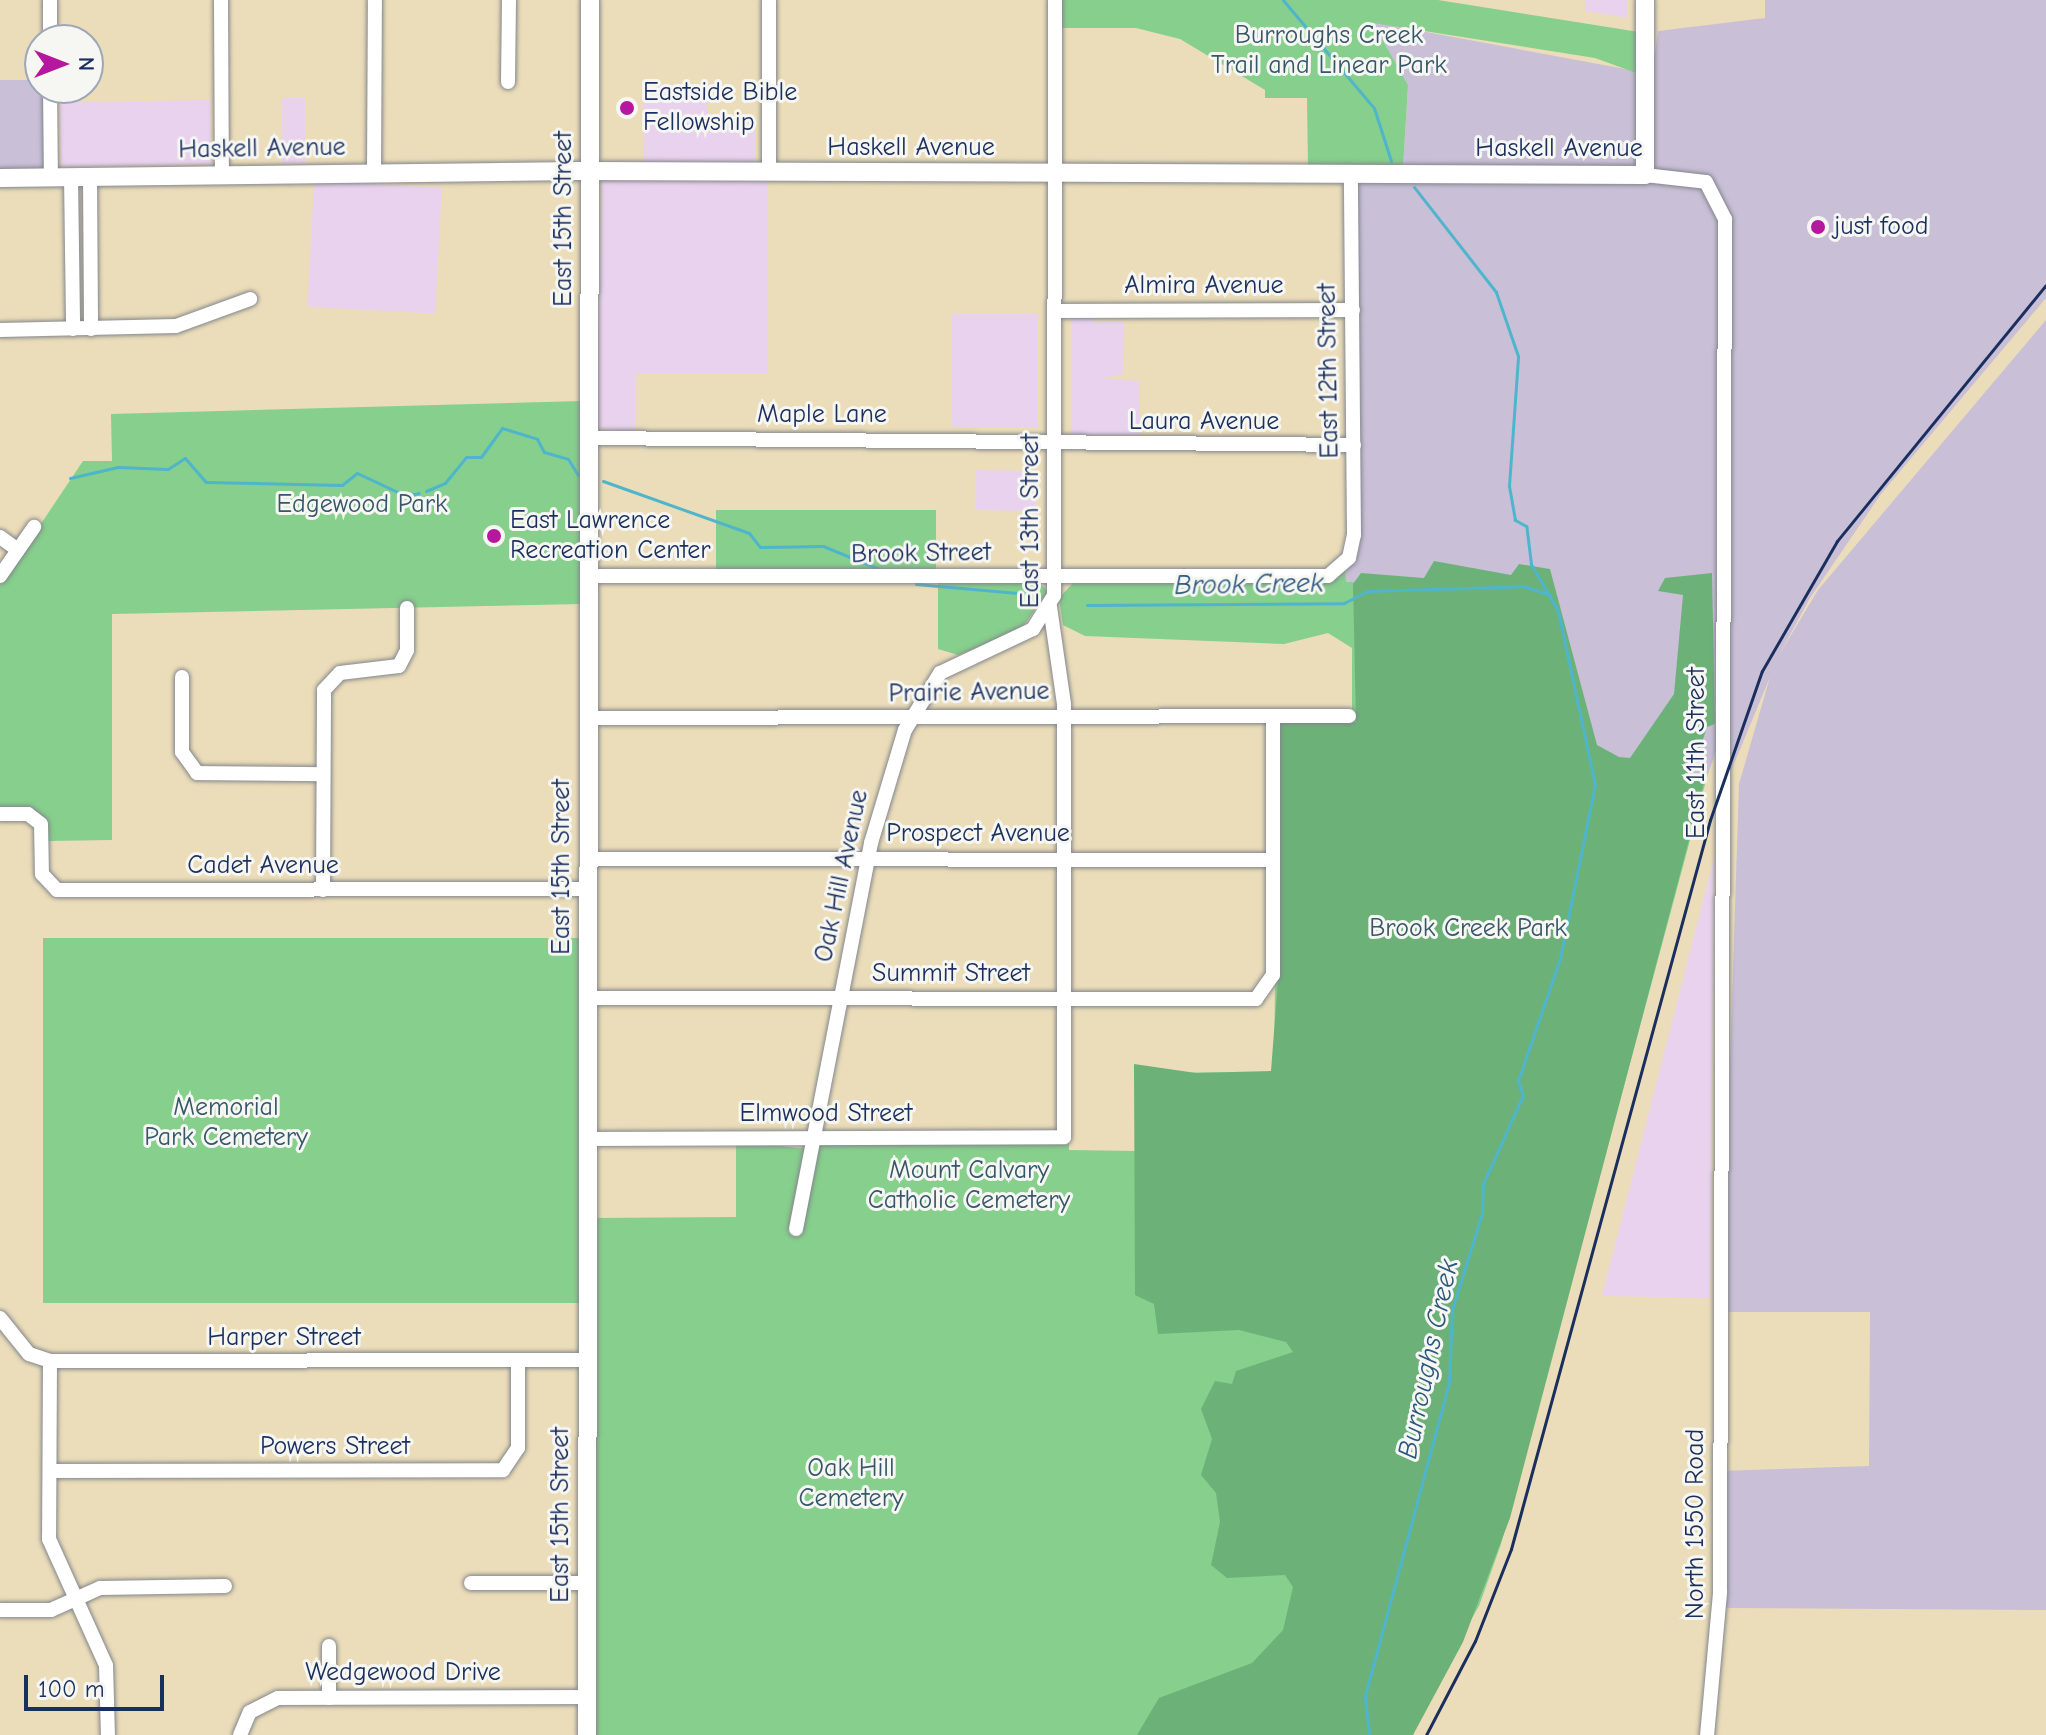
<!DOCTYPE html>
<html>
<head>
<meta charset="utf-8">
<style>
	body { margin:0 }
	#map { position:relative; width:2046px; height:1735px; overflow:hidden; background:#ebddb9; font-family:"Comic Neue",sans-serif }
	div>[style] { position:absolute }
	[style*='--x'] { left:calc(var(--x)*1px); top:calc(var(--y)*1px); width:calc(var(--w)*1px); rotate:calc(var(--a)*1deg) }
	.built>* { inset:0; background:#e9d2ed; transform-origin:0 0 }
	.industrial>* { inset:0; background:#c9bfd7 }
	.green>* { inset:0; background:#86cf8c; transform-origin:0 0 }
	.forest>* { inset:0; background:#6cb278 }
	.stream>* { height:3px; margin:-1.5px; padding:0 1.5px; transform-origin:1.5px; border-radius:1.5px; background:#4fb5cd }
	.roads { filter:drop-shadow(0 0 2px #83868c) drop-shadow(0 0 2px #83868c) }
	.minor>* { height:14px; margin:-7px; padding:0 7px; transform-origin:7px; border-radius:7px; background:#fff }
	.major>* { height:18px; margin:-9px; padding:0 9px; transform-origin:9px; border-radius:9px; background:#fff }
	.rail>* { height:3px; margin:-1.5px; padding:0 1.5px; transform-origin:1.5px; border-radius:1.5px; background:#1b2f5e }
	.dots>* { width:22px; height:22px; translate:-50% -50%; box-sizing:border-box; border:4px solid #f6f6f2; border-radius:50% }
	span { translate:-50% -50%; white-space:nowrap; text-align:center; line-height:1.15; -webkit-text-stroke:6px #f6f6f2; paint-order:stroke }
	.park-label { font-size:26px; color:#36576a }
	.poi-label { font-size:26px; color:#1b2f5e }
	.left { translate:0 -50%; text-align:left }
	.street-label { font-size:26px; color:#1b2f5e }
	.water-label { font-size:28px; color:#2b577f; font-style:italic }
	.north { position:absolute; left:24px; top:24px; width:80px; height:80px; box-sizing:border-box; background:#f6f6f2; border:2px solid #9ea6b7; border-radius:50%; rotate:90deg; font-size:22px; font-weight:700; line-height:32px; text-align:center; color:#1b2f5e }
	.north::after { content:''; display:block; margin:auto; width:28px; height:36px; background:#b5179e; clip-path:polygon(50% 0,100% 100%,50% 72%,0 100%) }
	.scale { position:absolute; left:24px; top:1675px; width:140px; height:36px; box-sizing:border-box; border:4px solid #1b2f5e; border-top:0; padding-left:10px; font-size:24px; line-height:28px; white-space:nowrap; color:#1b2f5e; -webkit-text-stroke:6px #f6f6f2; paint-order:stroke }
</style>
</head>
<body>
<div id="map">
	<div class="built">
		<i style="clip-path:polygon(1585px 0,1628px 0,1628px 18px,1585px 11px)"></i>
		<i style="clip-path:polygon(643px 85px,708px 86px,708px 122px,756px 123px,756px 164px,643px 165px)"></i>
		<i style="left:305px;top:98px;width:65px;height:23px;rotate:90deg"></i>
		<i style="left:210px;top:100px;width:64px;height:150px;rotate:89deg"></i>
		<i style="clip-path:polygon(602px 178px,768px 179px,768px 374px,635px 374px,635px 433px,597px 428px)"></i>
		<i style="left:314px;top:181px;width:128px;height:126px;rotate:3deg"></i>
		<i style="clip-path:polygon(1072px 311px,1093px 311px,1093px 322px,1124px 322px,1123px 375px,1099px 378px,1140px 381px,1140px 435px,1093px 435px,1093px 445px,1071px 445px)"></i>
		<i style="left:952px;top:314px;width:86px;height:114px"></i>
		<i style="left:976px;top:470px;width:61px;height:40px;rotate:1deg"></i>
		<i style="clip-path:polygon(1714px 858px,1710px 1298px,1602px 1296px)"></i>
	</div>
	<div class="industrial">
		<i style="clip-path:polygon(1765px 0,2046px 0,2046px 298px,1881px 494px,1810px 598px,1779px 655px,1818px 590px,2046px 320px,2046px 1610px,1724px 1608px,1720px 1471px,1869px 1466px,1870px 1312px,1722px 1312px,1739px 784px,1770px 677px,1729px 776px,1727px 719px,1707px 777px,1588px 778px,1345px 582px,1357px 168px,1403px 168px,1408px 85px,1372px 22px,1652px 74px,1658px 31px,1765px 18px)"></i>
		<i style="clip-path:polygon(0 80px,40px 80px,40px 88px,50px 88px,51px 177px,0 178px)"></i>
	</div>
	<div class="green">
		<i style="clip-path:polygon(1061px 0,1438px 0,1639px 32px,1639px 74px,1595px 58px,1373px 23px,1408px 85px,1403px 168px,1308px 168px,1307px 98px,1265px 98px,1265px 90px,1180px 39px,1136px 28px,1061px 28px)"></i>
		<i style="clip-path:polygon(582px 401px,582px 604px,112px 614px,112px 840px,48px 841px,37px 812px,0 808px,0 585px,83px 461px,112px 461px,111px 414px)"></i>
		<i style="left:716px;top:510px;width:220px;height:64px"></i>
		<i style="clip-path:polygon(1345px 570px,1346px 582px,1533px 582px,1588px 778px,1707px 777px,1501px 1544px,1479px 1606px,1433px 1685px,1216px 1735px,593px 1735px,594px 1218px,736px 1217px,736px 1141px,807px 1149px,818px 1143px,1069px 1142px,1069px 1150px,1137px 1151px,1137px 1073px,1274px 1072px,1278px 722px,1352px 721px,1352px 648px,1328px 633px,1284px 644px,1085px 636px,1063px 625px,1059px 598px,1074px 582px)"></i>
		<i style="clip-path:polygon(938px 579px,1039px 583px,1048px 591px,1019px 632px,958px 655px,938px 649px)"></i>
		<i style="left:582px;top:938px;width:365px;height:539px;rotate:90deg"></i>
	</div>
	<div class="forest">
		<i style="clip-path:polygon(1434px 561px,1511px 575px,1519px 564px,1550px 569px,1597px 745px,1619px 757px,1630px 758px,1674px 694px,1683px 595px,1658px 591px,1665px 578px,1712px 573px,1715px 724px,1707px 727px,1692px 773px,1704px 783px,1510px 1518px,1463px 1642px,1413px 1735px,1137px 1735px,1159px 1698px,1252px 1663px,1283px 1630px,1293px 1587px,1285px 1575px,1227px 1578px,1211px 1565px,1220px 1522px,1216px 1493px,1201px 1475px,1212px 1439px,1201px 1409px,1215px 1381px,1232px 1384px,1236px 1371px,1293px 1352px,1286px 1342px,1239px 1330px,1158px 1334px,1154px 1304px,1135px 1295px,1134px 1064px,1196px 1073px,1271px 1071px,1278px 980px,1278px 723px,1356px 722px,1353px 584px,1361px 573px,1424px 578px)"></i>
	</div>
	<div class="stream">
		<i style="--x:1283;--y:0;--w:141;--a:49.9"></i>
		<i style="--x:1374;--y:108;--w:56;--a:72.2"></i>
		<i style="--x:70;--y:478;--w:49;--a:-12.9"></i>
		<i style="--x:118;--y:467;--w:50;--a:2.3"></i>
		<i style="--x:168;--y:469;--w:20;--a:-33"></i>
		<i style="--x:185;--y:458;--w:32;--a:49"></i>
		<i style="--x:206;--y:482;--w:136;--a:1.3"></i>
		<i style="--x:342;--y:485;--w:19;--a:-39"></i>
		<i style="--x:357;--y:473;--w:54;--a:25.1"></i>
		<i style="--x:406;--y:496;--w:13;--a:-13"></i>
		<i style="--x:603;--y:481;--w:155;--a:19.6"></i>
		<i style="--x:749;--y:533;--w:18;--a:52"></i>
		<i style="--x:760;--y:547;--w:63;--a:-0.9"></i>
		<i style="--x:823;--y:546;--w:61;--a:22.3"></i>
		<i style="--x:426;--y:491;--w:21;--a:-23"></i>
		<i style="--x:445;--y:483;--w:33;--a:-51"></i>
		<i style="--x:466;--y:457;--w:15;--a:0"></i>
		<i style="--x:481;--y:457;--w:36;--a:-54"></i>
		<i style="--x:502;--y:428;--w:37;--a:17"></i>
		<i style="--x:537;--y:439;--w:15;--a:62"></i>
		<i style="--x:544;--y:452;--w:25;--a:16"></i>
		<i style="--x:568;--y:459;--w:19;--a:58"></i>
		<i style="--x:916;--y:584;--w:112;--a:5.1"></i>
		<i style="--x:1087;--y:605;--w:257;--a:-0.4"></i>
		<i style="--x:1344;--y:603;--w:27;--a:-27"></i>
		<i style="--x:1368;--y:591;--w:155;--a:-1.8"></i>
		<i style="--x:1523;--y:586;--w:29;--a:18"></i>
		<i style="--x:1369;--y:1735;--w:39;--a:-96"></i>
		<i style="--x:1365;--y:1696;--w:325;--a:-75"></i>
		<i style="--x:1449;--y:1382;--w:72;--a:-87.6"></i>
		<i style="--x:1452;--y:1310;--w:102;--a:-72.8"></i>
		<i style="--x:1482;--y:1213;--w:29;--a:-88"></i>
		<i style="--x:1483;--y:1184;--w:98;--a:-65.8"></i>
		<i style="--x:1523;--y:1095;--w:15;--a:-110"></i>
		<i style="--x:1518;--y:1081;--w:130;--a:-71.1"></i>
		<i style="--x:1560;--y:958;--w:177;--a:-78.6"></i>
		<i style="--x:1595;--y:785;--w:178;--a:-102"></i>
		<i style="--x:1558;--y:611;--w:54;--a:-119.9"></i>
		<i style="--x:1531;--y:564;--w:38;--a:-97"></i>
		<i style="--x:1526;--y:526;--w:13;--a:-151"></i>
		<i style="--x:1515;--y:520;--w:35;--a:-100"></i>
		<i style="--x:1509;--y:486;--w:130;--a:-86"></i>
		<i style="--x:1518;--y:356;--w:68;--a:-109"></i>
		<i style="--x:1496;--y:292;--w:133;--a:-128"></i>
	</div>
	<div class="roads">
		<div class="minor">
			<i style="--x:50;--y:0;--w:40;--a:90"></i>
			<i style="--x:221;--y:0;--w:176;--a:89.7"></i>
			<i style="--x:508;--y:82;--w:82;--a:-89.3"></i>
			<i style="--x:50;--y:88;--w:89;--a:89.4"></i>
			<i style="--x:769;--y:173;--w:173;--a:-90"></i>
			<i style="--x:374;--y:174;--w:174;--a:-89.7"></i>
			<i style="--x:1645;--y:175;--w:61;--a:6.5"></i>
			<i style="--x:1706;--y:182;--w:42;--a:62.8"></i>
			<i style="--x:1725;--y:219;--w:1374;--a:90.21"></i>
			<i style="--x:1720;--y:1593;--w:143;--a:95.2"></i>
			<i style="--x:71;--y:177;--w:152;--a:89.2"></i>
			<i style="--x:90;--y:177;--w:152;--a:89.6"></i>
			<i style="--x:1055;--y:311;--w:298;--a:-0.2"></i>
			<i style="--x:0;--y:330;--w:176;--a:-1.3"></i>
			<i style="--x:176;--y:326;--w:79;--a:-20"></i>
			<i style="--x:589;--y:438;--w:765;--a:0.52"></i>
			<i style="--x:0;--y:537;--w:22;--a:36"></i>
			<i style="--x:0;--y:576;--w:60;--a:-55.2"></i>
			<i style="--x:589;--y:576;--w:739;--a:0"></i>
			<i style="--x:1328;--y:576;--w:28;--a:-41"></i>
			<i style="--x:1349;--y:558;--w:24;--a:-78"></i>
			<i style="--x:1354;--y:535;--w:360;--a:-90.5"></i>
			<i style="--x:182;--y:677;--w:75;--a:90"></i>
			<i style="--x:182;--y:752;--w:26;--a:54"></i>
			<i style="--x:197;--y:773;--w:126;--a:0.5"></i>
			<i style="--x:589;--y:718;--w:760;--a:-0.15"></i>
			<i style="--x:0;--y:814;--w:28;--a:0"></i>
			<i style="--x:28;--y:814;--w:16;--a:38"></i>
			<i style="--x:41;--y:824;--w:50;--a:88.9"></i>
			<i style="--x:42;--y:874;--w:22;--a:47"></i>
			<i style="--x:57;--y:890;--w:531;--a:-0.11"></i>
			<i style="--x:588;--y:859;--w:684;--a:0.08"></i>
			<i style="--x:323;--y:890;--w:200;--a:-89.7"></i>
			<i style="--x:324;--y:690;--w:23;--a:-47"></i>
			<i style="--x:340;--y:673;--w:59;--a:-6.8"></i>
			<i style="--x:399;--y:666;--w:18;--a:-63"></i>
			<i style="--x:407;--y:650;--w:42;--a:-90"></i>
			<i style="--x:588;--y:998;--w:668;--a:0.09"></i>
			<i style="--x:1256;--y:999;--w:29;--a:-55"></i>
			<i style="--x:1273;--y:975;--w:258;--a:-90"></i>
			<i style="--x:588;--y:1139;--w:476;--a:-0.2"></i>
			<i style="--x:1064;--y:1137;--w:433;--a:-90"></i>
			<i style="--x:1064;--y:704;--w:98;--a:-98.2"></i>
			<i style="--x:796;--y:1229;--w:393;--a:-79"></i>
			<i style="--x:871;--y:843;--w:118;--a:-73.3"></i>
			<i style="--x:905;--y:730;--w:67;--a:-58.4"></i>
			<i style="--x:940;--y:673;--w:103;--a:-25.3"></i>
			<i style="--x:1033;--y:629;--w:39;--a:-58"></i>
			<i style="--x:1054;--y:596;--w:596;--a:-89.9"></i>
			<i style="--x:0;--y:1318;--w:46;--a:51.1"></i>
			<i style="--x:29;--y:1354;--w:22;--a:18"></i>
			<i style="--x:50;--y:1361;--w:538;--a:-0.11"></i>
			<i style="--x:50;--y:1361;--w:178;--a:90.3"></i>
			<i style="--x:49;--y:1539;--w:138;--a:65.7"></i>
			<i style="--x:106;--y:1665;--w:70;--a:88.4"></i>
			<i style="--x:50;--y:1471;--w:453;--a:-0.1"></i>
			<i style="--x:503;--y:1470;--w:27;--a:-56"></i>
			<i style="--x:518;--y:1448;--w:88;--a:-90"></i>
			<i style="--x:471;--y:1583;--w:116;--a:0"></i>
			<i style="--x:0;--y:1610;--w:51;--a:0"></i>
			<i style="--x:51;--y:1610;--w:54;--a:-24.2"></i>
			<i style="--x:100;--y:1588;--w:125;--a:-0.9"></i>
			<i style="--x:329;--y:1646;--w:52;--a:90"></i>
			<i style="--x:240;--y:1735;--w:25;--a:-67"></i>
			<i style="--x:250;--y:1712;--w:31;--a:-27"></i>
			<i style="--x:278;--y:1698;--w:309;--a:-0.2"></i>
		</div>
		<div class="major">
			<i style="--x:0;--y:178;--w:578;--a:-0.69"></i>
			<i style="--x:578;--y:171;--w:1067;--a:0.21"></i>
			<i style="--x:1645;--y:175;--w:175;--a:-90"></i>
			<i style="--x:587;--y:1735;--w:1735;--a:-89.9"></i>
		</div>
	</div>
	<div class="rail">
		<i style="--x:1426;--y:1735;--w:106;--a:-62.5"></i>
		<i style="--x:1475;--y:1641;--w:99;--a:-68.6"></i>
		<i style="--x:1511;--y:1549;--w:756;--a:-74.73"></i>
		<i style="--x:1710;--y:820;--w:158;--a:-70.8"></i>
		<i style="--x:1762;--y:671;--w:150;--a:-60"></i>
		<i style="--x:1837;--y:541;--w:330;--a:-50.8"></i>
	</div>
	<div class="dots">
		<i style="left:627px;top:108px;background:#b5179e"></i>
		<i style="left:1818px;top:227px;background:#b5179e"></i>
		<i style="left:494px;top:536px;background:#b5179e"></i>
	</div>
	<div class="park-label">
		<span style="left:1329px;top:51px">Burroughs Creek<br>Trail and Linear Park</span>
		<span style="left:362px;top:505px">Edgewood Park</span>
		<span style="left:1468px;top:929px">Brook Creek Park</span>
		<span style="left:226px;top:1123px">Memorial<br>Park Cemetery</span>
		<span style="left:969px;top:1186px">Mount Calvary<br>Catholic Cemetery</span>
		<span style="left:851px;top:1484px">Oak Hill<br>Cemetery</span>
	</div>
	<div class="poi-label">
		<span class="left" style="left:643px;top:108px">Eastside Bible<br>Fellowship</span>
		<span class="left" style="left:1834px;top:227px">just food</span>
		<span class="left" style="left:510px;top:536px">East Lawrence<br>Recreation Center</span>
	</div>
	<div class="street-label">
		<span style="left:911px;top:148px">Haskell Avenue</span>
		<span style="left:262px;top:149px;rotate:-1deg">Haskell Avenue</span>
		<span style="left:1559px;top:149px">Haskell Avenue</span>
		<span style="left:564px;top:219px;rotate:-90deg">East 15th Street</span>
		<span style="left:1204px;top:286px">Almira Avenue</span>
		<span style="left:1329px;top:371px;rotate:-91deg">East 12th Street</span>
		<span style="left:822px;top:415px">Maple Lane</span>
		<span style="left:1204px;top:422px">Laura Avenue</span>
		<span style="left:1031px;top:521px;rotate:-90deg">East 13th Street</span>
		<span style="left:921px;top:554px;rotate:-1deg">Brook Street</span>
		<span style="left:969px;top:693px;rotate:-1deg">Prairie Avenue</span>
		<span style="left:1697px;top:753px;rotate:-90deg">East 11th Street</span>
		<span style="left:978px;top:834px">Prospect Avenue</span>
		<span style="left:263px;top:866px">Cadet Avenue</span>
		<span style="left:562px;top:867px;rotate:-90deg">East 15th Street</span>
		<span style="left:842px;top:876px;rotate:-78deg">Oak Hill Avenue</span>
		<span style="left:951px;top:974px">Summit Street</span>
		<span style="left:826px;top:1114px">Elmwood Street</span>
		<span style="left:284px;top:1338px">Harper Street</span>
		<span style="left:335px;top:1447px">Powers Street</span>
		<span style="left:561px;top:1515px;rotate:-90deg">East 15th Street</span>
		<span style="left:1696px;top:1524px;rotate:-90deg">North 1550 Road</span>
		<span style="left:403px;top:1673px">Wedgewood Drive</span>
	</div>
	<div class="water-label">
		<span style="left:1249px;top:584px;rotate:-1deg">Brook Creek</span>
		<span style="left:1428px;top:1359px;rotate:-78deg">Burroughs Creek</span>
	</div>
	<div class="north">N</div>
	<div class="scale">100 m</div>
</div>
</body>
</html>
